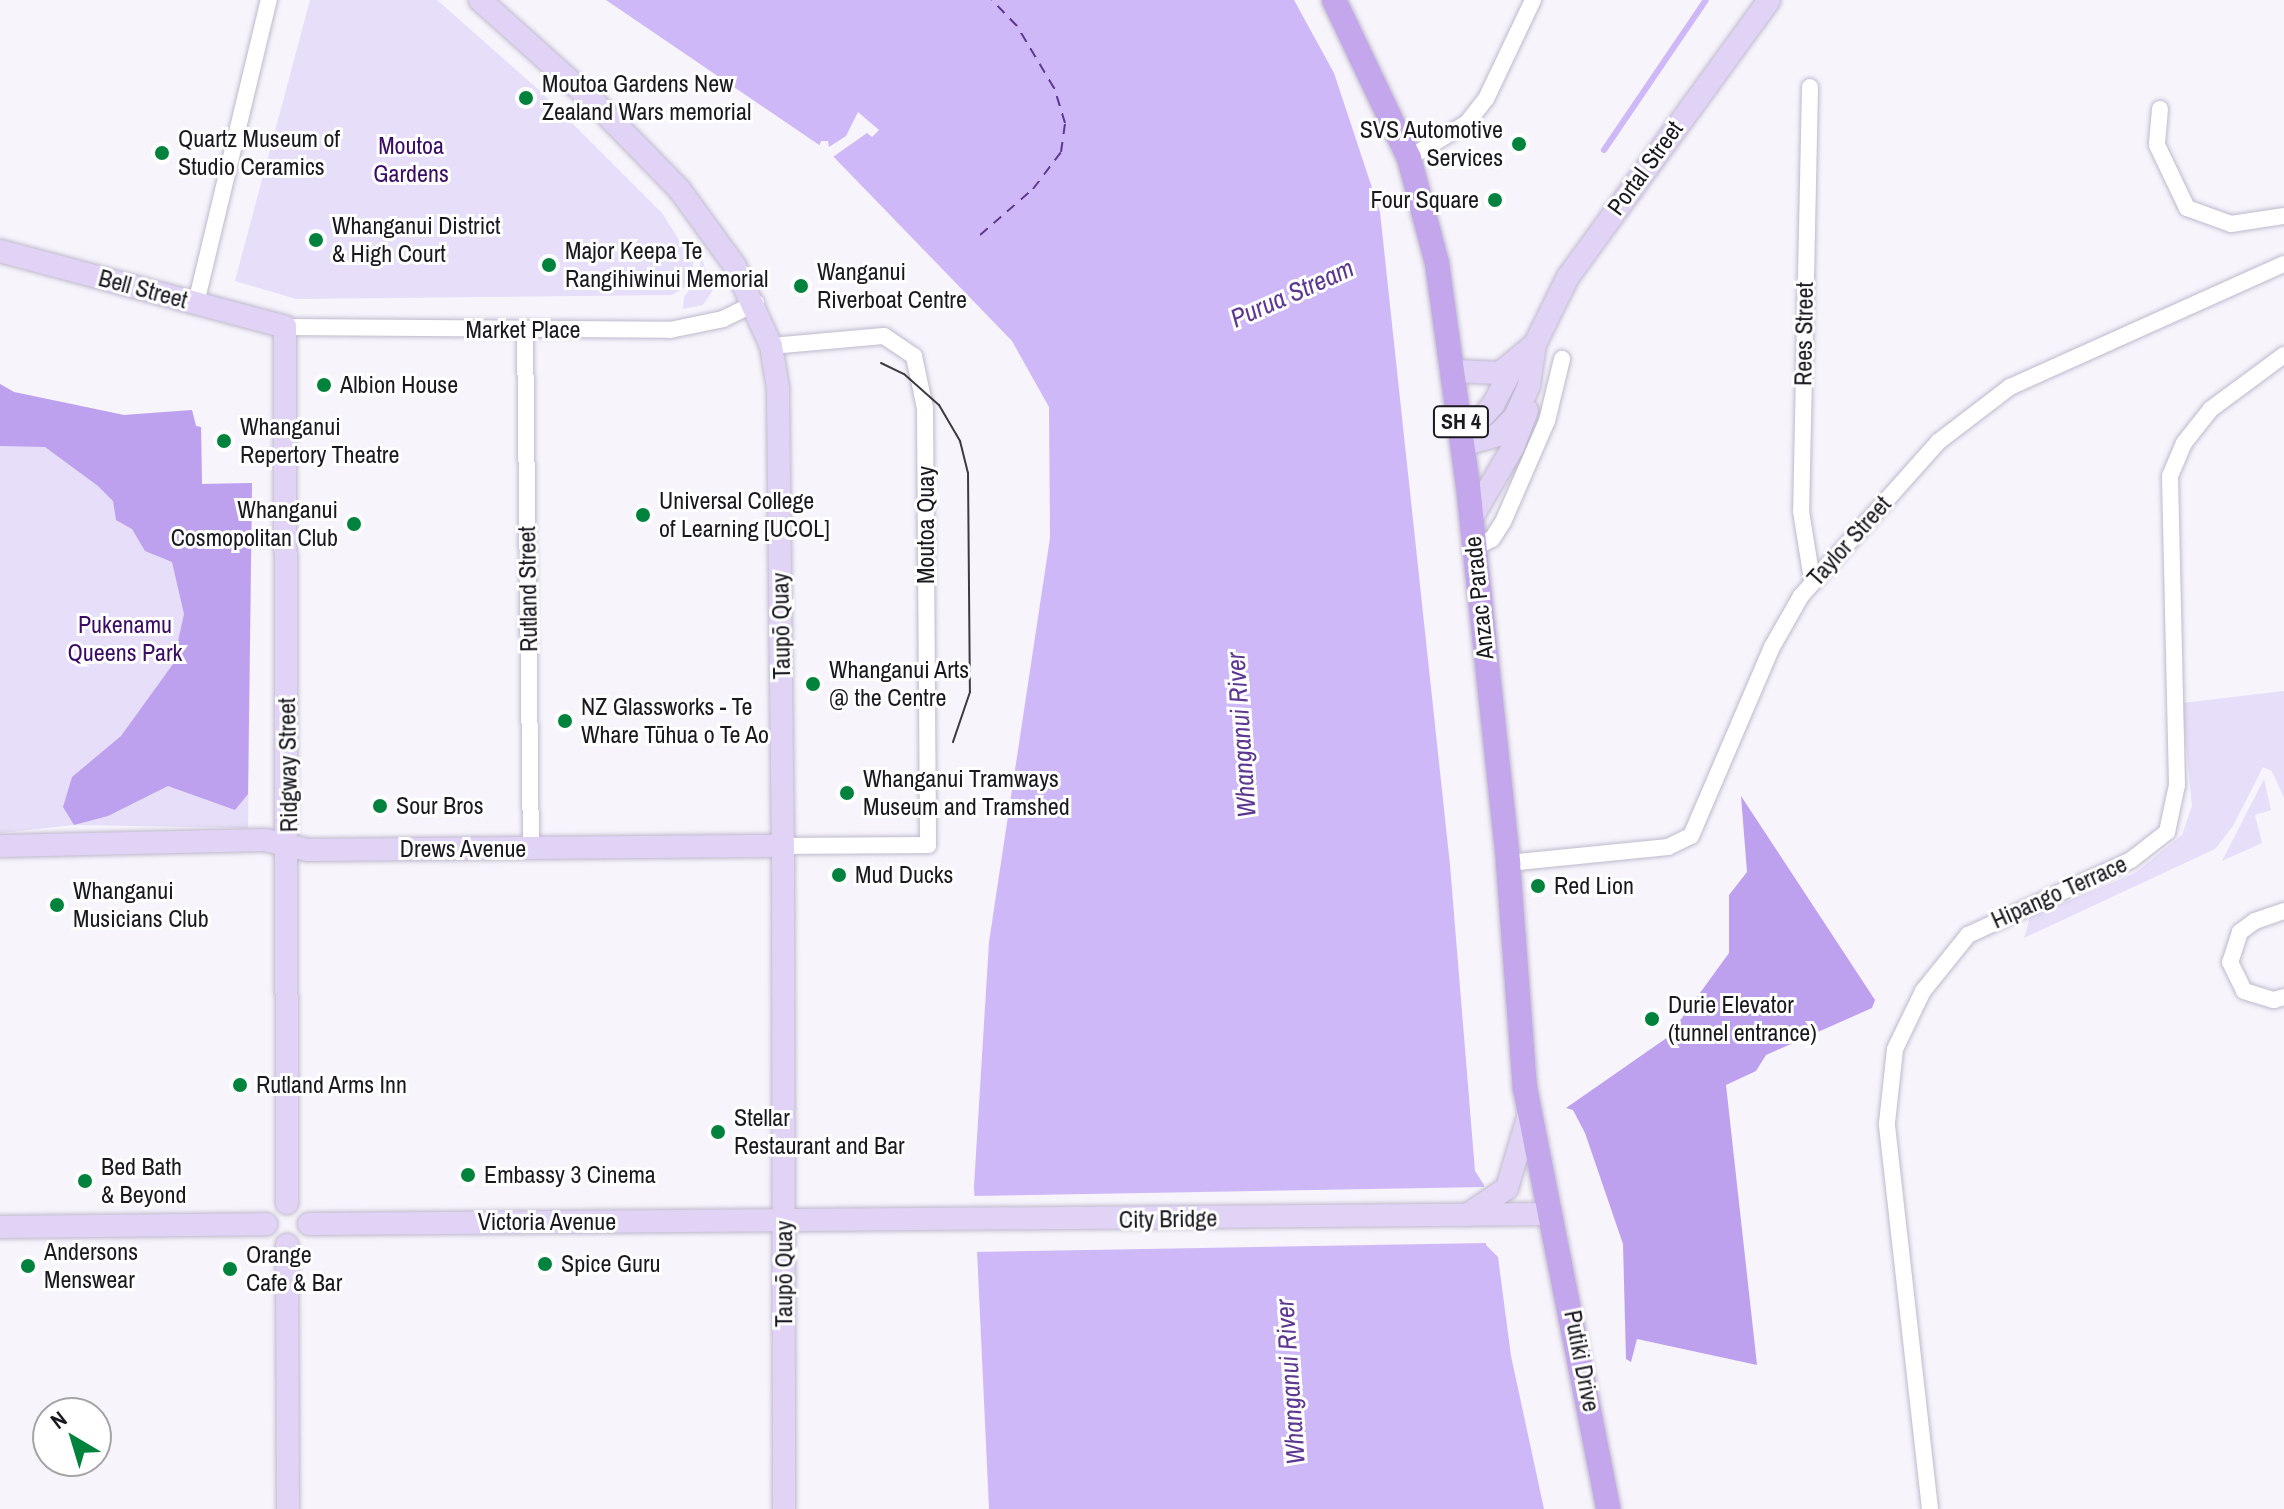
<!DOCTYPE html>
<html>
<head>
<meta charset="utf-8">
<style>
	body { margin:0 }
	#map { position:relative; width:2284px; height:1509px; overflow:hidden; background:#f7f4fc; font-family:"Archivo Narrow",sans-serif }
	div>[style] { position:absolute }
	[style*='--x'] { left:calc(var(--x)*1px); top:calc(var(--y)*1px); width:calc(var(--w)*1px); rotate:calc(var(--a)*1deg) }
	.green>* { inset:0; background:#e7def9 }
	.forest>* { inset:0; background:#bda1ee }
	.water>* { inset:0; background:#ceb8f7 }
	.pier>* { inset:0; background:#f7f4fc; transform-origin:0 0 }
	.stream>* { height:6px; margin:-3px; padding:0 3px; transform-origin:3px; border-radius:3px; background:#ceb8f7 }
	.ferry>* { height:2px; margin-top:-1px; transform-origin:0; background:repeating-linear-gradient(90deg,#5d3790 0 10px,transparent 0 18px) }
	.roads { filter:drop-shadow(0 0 2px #bfb9cc) drop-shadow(0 0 2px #bfb9cc) }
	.street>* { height:16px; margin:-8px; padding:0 8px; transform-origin:8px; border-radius:8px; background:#fff }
	.secondary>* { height:22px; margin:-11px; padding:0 11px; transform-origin:11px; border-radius:11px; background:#e1d3f6 }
	.primary>* { height:24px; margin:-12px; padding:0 12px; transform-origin:12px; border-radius:12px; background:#c3a6ec }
	.tram>* { height:2px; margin:-1px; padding:0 1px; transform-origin:1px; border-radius:1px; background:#3d3b42 }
	.dots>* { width:22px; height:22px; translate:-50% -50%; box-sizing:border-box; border:4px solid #fff; border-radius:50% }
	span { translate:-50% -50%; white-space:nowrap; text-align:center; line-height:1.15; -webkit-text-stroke:6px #fff; paint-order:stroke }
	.shield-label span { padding:2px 6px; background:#fff; border:2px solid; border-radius:6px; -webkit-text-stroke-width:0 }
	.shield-label { font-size:22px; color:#1b1920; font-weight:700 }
	.poi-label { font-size:24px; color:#1b1920 }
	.left { translate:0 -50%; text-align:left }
	.right { translate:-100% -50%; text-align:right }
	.park-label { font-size:24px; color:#3a0c66 }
	.street-label { font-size:24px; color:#1b1920 }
	.water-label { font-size:26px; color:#5d3790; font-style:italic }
	.north { position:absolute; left:32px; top:1397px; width:80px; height:80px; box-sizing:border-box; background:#fff; border:2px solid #a4a3a6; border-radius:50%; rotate:322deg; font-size:22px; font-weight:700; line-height:32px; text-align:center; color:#1b1920 }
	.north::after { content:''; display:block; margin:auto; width:28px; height:36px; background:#02833d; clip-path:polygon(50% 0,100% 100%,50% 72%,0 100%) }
</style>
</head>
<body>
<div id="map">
	<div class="green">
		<i style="clip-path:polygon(310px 0,437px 0,539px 90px,662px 213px,693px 262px,693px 272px,683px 289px,671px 295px,296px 299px,235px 281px)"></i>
		<i style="clip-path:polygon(701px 257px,713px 290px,703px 305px,683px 309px,684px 297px,699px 277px)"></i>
		<i style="clip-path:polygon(0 384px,14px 392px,124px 415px,192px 410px,196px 426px,201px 427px,202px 484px,252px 483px,248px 828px,74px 825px,0 833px)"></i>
		<i style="clip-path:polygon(2284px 691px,2284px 798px,2272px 771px,2263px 767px,2233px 826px,2215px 849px,2024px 938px,2030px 917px,2135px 873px,2182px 835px,2192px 806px,2182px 703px)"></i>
		<i style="clip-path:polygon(2264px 779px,2271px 810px,2255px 815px,2262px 843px,2222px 861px)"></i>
	</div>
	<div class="forest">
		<i style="clip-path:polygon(0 384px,14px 392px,124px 415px,192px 410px,196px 426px,201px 427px,202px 484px,252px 483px,248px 794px,235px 810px,168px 786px,108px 816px,74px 825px,63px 807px,72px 777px,121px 736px,173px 664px,184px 614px,172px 562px,145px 551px,132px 529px,116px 520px,113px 501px,98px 486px,45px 447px,0 446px)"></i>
		<i style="clip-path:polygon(1741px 796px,1875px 1000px,1872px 1008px,1766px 1055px,1756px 1071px,1726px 1085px,1757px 1365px,1637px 1339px,1631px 1362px,1626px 1359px,1623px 1244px,1585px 1133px,1573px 1110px,1566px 1108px,1668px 1037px,1729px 953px,1729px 895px,1747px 872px)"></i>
	</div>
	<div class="water">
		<i style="clip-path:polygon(606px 0,1294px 0,1334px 73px,1380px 212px,1450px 865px,1475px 1171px,1484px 1185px,1486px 1245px,1498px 1257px,1511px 1356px,1544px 1509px,989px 1509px,974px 1186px,989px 942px,1050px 538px,1049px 407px,1012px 341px,828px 151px)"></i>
	</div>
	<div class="pier">
		<i style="clip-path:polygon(858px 112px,879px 130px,872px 137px,867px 133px,830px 159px,818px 149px,821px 141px,828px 141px,829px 147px,846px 136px)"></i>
		<i style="left:1486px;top:1187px;width:56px;height:516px;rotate:89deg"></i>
	</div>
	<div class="stream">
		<i style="--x:1604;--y:150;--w:181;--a:-55.8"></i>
	</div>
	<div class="ferry">
		<i style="--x:980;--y:235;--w:70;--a:-41"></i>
		<i style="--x:1033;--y:189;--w:46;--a:-52.9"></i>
		<i style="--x:1061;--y:152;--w:29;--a:-82"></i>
		<i style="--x:1065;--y:123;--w:37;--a:-107"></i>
		<i style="--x:1054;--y:88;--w:72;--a:-120.8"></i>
		<i style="--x:1017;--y:26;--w:36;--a:-134"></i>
	</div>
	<div class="roads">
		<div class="street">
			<i style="--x:1810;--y:87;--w:424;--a:91.2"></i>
			<i style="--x:1801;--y:511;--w:70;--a:80.9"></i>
			<i style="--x:2160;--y:109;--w:36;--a:95"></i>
			<i style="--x:2157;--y:145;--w:70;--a:64.5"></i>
			<i style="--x:2187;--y:208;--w:47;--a:20"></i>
			<i style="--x:2231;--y:224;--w:54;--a:-8.6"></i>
			<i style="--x:1409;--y:158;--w:68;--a:-31.1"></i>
			<i style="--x:1467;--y:123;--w:31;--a:-52"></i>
			<i style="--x:1486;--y:99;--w:110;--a:-64.6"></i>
			<i style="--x:196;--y:303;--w:312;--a:-76.5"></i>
			<i style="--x:285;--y:327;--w:385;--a:0.4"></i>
			<i style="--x:670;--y:330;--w:54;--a:-11.7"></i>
			<i style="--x:723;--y:319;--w:37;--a:-26"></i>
			<i style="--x:525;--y:331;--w:517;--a:89.34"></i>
			<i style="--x:771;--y:346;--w:113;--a:-5.1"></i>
			<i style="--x:884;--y:336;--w:36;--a:34"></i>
			<i style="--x:914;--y:356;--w:53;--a:78.1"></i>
			<i style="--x:925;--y:408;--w:437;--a:89.6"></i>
			<i style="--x:928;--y:845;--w:145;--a:179.6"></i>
			<i style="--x:1474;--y:548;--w:20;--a:-27"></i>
			<i style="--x:1492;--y:539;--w:20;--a:-57"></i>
			<i style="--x:1503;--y:522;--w:110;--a:-66.5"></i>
			<i style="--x:1547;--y:421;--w:64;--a:-76.4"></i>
			<i style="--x:1508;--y:863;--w:161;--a:-5.7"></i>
			<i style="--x:1668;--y:847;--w:25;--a:-26"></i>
			<i style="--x:1691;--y:836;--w:206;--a:-66.8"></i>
			<i style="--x:1772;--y:647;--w:59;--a:-60.4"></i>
			<i style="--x:1801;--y:596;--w:206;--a:-48.3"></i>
			<i style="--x:1938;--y:442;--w:91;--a:-37.4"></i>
			<i style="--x:2010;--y:387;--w:300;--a:-24.2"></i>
			<i style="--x:2284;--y:911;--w:31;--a:161"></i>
			<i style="--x:2255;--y:921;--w:19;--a:144"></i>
			<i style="--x:2240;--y:932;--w:32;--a:108"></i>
			<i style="--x:2230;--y:962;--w:32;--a:64"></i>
			<i style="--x:2244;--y:991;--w:31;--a:17"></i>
			<i style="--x:2274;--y:1000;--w:10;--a:-17"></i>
			<i style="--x:1930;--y:1509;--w:388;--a:-96.4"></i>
			<i style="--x:1887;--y:1123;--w:74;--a:-83.8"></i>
			<i style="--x:1895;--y:1049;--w:64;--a:-64.2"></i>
			<i style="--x:1923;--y:991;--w:72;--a:-51.2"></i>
			<i style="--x:1968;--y:935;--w:179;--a:-24.7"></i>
			<i style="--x:2131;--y:860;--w:46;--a:-37.9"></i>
			<i style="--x:2167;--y:832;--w:48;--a:-78"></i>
			<i style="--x:2177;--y:785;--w:309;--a:-91.3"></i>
			<i style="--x:2170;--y:476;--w:36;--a:-67"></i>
			<i style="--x:2184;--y:443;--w:43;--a:-51.5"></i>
			<i style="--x:2211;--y:409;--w:91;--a:-36.5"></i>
		</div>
		<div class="secondary">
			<i style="--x:480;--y:0;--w:156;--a:41.9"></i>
			<i style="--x:596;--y:104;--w:119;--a:45.7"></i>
			<i style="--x:679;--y:189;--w:95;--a:54"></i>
			<i style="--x:735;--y:266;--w:88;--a:65.8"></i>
			<i style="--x:771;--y:346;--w:43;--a:80.5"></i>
			<i style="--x:778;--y:388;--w:458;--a:89.4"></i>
			<i style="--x:783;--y:846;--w:663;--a:89.91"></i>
			<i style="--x:0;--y:251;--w:295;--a:14.9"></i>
			<i style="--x:285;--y:327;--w:876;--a:89.87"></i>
			<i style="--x:1455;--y:371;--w:45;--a:2.5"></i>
			<i style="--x:1500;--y:373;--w:45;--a:-39.6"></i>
			<i style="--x:1461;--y:428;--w:14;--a:-12"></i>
			<i style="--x:1475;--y:425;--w:27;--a:-48"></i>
			<i style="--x:1493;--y:405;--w:47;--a:-62.4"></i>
			<i style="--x:1463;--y:445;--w:35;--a:-16"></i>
			<i style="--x:1497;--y:435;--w:25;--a:-45"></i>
			<i style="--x:1515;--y:417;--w:35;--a:-66"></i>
			<i style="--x:1529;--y:385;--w:41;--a:-81.7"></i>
			<i style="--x:1535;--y:344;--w:75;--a:-63.8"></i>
			<i style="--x:1568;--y:277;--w:342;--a:-54"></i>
			<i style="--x:1471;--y:519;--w:83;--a:-59.7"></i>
			<i style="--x:1513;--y:447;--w:39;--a:-69"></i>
			<i style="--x:0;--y:846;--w:265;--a:-1.3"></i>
			<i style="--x:265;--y:840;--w:44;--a:13.1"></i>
			<i style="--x:308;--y:850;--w:475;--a:-0.5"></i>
			<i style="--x:1467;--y:1215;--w:48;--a:-34"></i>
			<i style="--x:1507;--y:1188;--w:77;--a:-73.4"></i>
			<i style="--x:309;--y:1224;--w:1242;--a:-0.46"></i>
			<i style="--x:0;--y:1227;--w:266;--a:-0.6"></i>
			<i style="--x:287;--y:1245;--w:264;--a:89.8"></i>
		</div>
		<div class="primary">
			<i style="--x:1334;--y:0;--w:175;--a:64.6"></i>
			<i style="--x:1409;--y:158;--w:109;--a:75.1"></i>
			<i style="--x:1437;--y:263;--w:225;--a:82.1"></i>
			<i style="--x:1468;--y:486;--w:379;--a:83.9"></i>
			<i style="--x:1508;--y:863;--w:226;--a:85.7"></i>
			<i style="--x:1525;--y:1088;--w:429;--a:78.8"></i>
		</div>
	</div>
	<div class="tram">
		<i style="--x:881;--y:363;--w:25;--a:26"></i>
		<i style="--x:904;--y:374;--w:47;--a:41.5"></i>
		<i style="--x:939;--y:405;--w:42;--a:59.7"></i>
		<i style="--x:960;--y:441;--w:33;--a:76"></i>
		<i style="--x:968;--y:473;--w:219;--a:89.5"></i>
		<i style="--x:970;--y:692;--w:53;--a:108.8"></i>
	</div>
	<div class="dots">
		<i style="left:526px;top:98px;background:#02833d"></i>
		<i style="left:1519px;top:144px;background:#02833d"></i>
		<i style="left:162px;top:153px;background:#02833d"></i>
		<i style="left:1495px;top:200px;background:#02833d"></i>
		<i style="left:316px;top:240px;background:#02833d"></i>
		<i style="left:549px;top:265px;background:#02833d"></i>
		<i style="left:801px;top:286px;background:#02833d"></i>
		<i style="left:324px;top:385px;background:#02833d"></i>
		<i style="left:224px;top:441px;background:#02833d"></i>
		<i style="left:643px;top:515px;background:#02833d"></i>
		<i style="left:354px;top:524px;background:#02833d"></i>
		<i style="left:813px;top:684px;background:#02833d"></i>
		<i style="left:565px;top:721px;background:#02833d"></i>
		<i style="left:847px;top:793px;background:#02833d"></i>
		<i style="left:380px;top:806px;background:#02833d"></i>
		<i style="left:839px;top:875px;background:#02833d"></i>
		<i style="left:1538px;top:886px;background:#02833d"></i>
		<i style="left:57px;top:905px;background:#02833d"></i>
		<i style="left:1652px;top:1019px;background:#02833d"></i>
		<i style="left:240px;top:1085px;background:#02833d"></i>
		<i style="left:718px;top:1132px;background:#02833d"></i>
		<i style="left:468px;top:1175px;background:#02833d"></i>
		<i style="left:85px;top:1181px;background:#02833d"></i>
		<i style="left:545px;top:1264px;background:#02833d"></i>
		<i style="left:28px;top:1266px;background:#02833d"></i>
		<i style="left:230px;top:1269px;background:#02833d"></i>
	</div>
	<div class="shield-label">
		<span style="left:1461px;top:422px">SH 4</span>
	</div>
	<div class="poi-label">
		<span class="left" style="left:542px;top:98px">Moutoa Gardens New<br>Zealand Wars memorial</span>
		<span class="right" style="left:1503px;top:144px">SVS Automotive<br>Services</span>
		<span class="left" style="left:178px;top:153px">Quartz Museum of<br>Studio Ceramics</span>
		<span class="right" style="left:1479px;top:200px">Four Square</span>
		<span class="left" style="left:332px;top:240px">Whanganui District<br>&amp; High Court</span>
		<span class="left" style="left:565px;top:265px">Major Keepa Te<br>Rangihiwinui Memorial</span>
		<span class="left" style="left:817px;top:286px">Wanganui<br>Riverboat Centre</span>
		<span class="left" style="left:340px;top:385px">Albion House</span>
		<span class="left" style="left:240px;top:441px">Whanganui<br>Repertory Theatre</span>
		<span class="left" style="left:659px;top:515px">Universal College<br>of Learning [UCOL]</span>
		<span class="right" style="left:338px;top:524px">Whanganui<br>Cosmopolitan Club</span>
		<span class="left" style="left:829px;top:684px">Whanganui Arts<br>@ the Centre</span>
		<span class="left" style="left:581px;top:721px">NZ Glassworks - Te<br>Whare Tūhua o Te Ao</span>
		<span class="left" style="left:863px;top:793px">Whanganui Tramways<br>Museum and Tramshed</span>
		<span class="left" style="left:396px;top:806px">Sour Bros</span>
		<span class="left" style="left:855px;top:875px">Mud Ducks</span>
		<span class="left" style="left:1554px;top:886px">Red Lion</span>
		<span class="left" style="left:73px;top:905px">Whanganui<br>Musicians Club</span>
		<span class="left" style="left:1668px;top:1019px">Durie Elevator<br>(tunnel entrance)</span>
		<span class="left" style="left:256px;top:1085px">Rutland Arms Inn</span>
		<span class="left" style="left:734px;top:1132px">Stellar<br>Restaurant and Bar</span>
		<span class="left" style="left:101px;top:1181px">Bed Bath<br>&amp; Beyond</span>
		<span class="left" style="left:484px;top:1175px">Embassy 3 Cinema</span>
		<span class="left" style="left:44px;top:1266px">Andersons<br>Menswear</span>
		<span class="left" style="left:246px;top:1269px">Orange<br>Cafe &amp; Bar</span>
		<span class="left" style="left:561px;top:1264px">Spice Guru</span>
	</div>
	<div class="park-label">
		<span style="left:411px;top:160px">Moutoa<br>Gardens</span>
		<span style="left:125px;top:639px">Pukenamu<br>Queens Park</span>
	</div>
	<div class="street-label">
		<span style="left:1645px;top:168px;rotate:-54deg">Portal Street</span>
		<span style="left:143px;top:289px;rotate:15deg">Bell Street</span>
		<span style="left:523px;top:330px">Market Place</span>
		<span style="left:1804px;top:334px;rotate:-89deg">Rees Street</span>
		<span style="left:926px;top:525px;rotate:-90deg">Moutoa Quay</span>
		<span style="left:1849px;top:541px;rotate:-48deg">Taylor Street</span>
		<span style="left:528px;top:589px;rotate:-91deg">Rutland Street</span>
		<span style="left:1479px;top:598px;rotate:-96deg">Anzac Parade</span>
		<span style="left:781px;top:626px;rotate:-91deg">Taupō Quay</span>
		<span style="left:288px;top:765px;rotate:-91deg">Ridgway Street</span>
		<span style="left:463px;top:849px">Drews Avenue</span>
		<span style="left:2059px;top:892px;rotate:-24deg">Hipango Terrace</span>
		<span style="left:1168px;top:1219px;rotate:-1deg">City Bridge</span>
		<span style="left:547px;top:1222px">Victoria Avenue</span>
		<span style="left:784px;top:1274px;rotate:-90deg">Taupō Quay</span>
		<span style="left:1582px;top:1361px;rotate:79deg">Putiki Drive</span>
	</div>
	<div class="water-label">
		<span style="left:1292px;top:293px;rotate:-24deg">Purua Stream</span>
		<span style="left:1241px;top:735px;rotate:-94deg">Whanganui River</span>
		<span style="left:1290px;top:1382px;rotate:-94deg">Whanganui River</span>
	</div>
	<div class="north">N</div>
</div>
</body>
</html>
